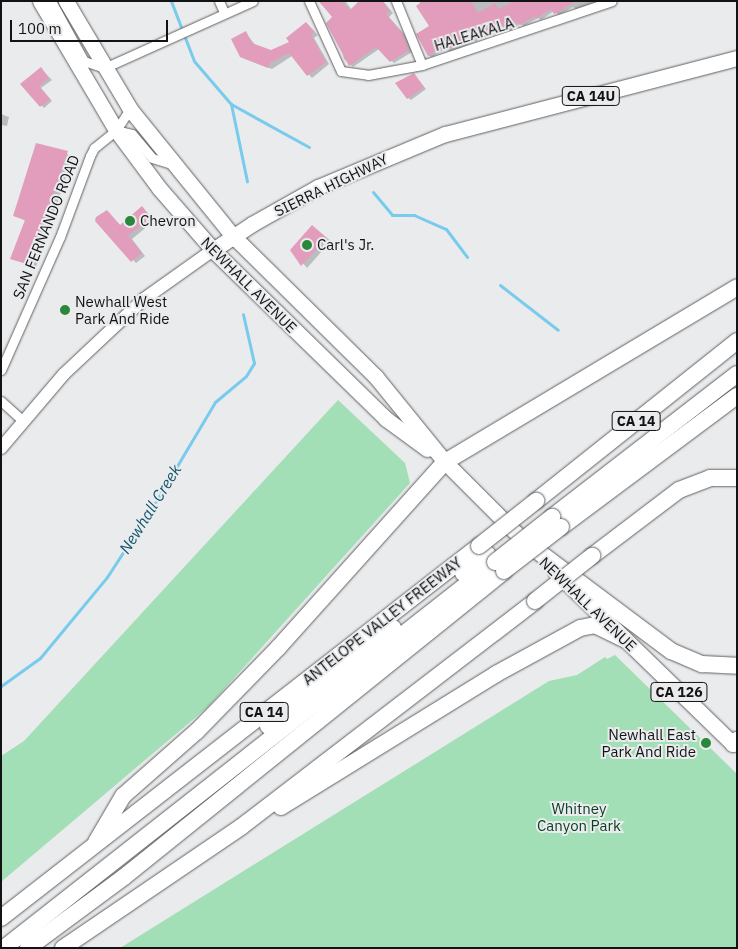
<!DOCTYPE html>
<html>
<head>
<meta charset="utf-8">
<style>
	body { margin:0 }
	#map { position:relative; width:738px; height:949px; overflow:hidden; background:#eaebed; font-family:"IBM Plex Sans",sans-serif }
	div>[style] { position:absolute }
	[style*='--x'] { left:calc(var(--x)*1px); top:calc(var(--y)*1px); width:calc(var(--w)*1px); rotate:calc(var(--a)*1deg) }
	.green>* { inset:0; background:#a2dfb6 }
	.shadow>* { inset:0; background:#0003 }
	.stream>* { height:3px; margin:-1.5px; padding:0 1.5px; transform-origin:1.5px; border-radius:1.5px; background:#78cbed }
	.building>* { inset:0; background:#e29cbc }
	.roads { filter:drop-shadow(0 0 1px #5f6062) drop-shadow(0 0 1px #5f6062) }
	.minor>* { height:9px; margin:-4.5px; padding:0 4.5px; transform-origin:4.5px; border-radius:4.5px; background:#fff }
	.secondary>* { height:12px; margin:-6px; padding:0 6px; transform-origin:6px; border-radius:6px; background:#fff }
	.primary>* { height:15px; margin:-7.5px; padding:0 7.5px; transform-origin:7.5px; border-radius:7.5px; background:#fff }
	.motorway>* { height:16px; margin:-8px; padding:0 8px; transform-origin:8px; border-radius:8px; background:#fff }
	.bridges { filter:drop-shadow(0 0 1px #5f6062) drop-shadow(0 0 1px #5f6062) }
	.motorway-bridge>* { height:16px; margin:-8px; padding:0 8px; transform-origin:8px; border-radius:8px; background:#fff }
	.dots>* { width:14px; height:14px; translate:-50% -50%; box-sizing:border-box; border:2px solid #eaebed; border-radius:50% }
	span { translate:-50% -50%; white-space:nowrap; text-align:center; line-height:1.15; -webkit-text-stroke:4px #eaebed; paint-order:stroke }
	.shield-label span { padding:1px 4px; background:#eaebed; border:1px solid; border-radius:4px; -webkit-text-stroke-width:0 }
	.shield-label { font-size:14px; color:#131314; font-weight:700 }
	.street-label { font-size:15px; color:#131314 }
	.poi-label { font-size:15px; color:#131314 }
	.left { translate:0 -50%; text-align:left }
	.right { translate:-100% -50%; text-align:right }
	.park-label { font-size:15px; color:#0a4024 }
	.water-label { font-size:16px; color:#11556c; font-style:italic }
	.frame { position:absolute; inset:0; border:2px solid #131314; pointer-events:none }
	.scale { position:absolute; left:10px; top:20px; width:158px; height:22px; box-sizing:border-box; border:2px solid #131314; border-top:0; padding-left:6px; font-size:15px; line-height:18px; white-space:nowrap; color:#131314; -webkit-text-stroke:4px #eaebed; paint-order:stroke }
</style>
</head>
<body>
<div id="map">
	<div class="green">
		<i style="clip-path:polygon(338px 400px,405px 463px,410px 483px,209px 706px,1px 882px,1px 756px,24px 741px)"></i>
		<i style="clip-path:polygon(615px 655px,737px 774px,737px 948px,120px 948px,549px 681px,577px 675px,605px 657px,607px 659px)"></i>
	</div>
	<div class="shadow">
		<i style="clip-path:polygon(318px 1px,345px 1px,352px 10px,361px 1px,383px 1px,393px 13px,389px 17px,406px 36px,412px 52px,394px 63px,379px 49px,353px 67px,344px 59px,334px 18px)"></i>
		<i style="clip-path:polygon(419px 1px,599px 1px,576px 9px,573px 7px,559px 15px,554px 11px,541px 20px,538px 18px,524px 26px,520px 24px,510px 31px,502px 27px,484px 38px,450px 52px,446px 49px,432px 57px,429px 56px,430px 27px)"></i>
		<i style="clip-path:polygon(306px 24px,318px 35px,314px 38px,329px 64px,312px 78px,292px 56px,272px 69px,245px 59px,246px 33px,256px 46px,271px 51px,291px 42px)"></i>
		<i style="clip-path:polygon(41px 69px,52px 80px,41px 88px,52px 101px,44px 108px,22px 84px)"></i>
		<i style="clip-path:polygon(414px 75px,426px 89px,411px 100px,408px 98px)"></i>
		<i style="clip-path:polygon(1px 114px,9px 117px,7px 126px,1px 125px)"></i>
		<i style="clip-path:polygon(37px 145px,73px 156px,36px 267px,12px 258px,26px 221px,15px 216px)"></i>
		<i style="clip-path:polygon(142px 208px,155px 220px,132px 239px,145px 256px,136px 263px,97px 221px,107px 212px,121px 226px)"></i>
		<i style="clip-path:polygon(312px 227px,331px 241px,307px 268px,292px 250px)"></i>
	</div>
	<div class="stream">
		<i style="--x:171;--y:1;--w:64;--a:69"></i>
		<i style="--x:194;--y:61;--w:57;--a:49.3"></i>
		<i style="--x:231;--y:104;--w:79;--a:78.3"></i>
		<i style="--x:231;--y:104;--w:89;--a:28.9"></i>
		<i style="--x:373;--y:192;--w:30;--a:50"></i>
		<i style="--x:392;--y:215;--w:22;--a:0"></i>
		<i style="--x:414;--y:215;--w:35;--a:24"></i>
		<i style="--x:446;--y:229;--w:35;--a:53"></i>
		<i style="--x:500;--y:285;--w:73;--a:37.8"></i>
		<i style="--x:1;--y:686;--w:48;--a:-35.7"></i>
		<i style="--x:40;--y:658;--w:105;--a:-50.4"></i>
		<i style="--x:107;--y:577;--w:88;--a:-57"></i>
		<i style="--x:155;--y:503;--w:117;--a:-59.3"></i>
		<i style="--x:215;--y:402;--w:40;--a:-40"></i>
		<i style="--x:246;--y:376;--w:15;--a:-58"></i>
		<i style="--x:254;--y:363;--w:50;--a:-102.7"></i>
	</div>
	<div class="building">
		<i style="clip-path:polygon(319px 1px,341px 1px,350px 10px,359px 1px,382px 1px,390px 11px,386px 14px,402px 33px,409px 50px,390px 62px,376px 47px,349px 66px,326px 23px,332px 17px)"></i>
		<i style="clip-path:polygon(423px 1px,471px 1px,478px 13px,495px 3px,499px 9px,515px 1px,576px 1px,559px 12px,554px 14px,551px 9px,536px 19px,535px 16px,520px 25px,517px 22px,505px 30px,502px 24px,498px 25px,480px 37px,479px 35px,446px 50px,443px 47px,428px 56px,416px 34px,429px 26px,416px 6px)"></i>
		<i style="clip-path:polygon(306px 22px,315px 32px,311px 35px,326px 62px,307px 76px,289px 53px,270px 63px,268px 68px,240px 57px,231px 39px,246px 31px,252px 43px,271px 50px,289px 42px,286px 38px)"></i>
		<i style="clip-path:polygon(41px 67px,49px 78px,39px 86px,50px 99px,40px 107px,20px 84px)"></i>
		<i style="clip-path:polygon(414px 73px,424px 87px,407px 99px,395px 83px)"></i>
		<i style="clip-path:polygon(36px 143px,68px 151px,30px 265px,10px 259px,25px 220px,13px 216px)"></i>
		<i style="clip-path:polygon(142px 206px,151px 217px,128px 236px,142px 253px,131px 262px,95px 221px,96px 217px,107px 210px,120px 225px)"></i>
		<i style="clip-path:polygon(312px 225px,327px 238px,301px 266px,290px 250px)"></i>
	</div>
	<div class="roads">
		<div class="minor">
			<i style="--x:51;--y:1;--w:68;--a:61.2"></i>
			<i style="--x:84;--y:61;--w:21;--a:19"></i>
			<i style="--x:104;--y:68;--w:163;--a:-24.2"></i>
			<i style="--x:219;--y:1;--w:12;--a:66"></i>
			<i style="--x:309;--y:1;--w:77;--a:65.4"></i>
			<i style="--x:341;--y:71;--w:27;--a:8"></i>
			<i style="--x:368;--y:75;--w:55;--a:-10.5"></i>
			<i style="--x:422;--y:65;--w:200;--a:-18.6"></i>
			<i style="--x:396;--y:1;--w:69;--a:67.9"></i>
			<i style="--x:116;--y:130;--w:16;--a:14"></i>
			<i style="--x:132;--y:134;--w:31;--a:50"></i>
			<i style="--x:152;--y:158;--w:21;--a:17"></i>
			<i style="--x:1;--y:370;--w:145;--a:-66.1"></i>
			<i style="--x:60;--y:237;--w:86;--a:-69.7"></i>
			<i style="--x:90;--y:156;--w:9;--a:-63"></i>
			<i style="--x:94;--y:148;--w:28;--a:-39"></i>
			<i style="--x:116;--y:130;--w:25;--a:-56"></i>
			<i style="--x:1;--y:401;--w:30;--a:42"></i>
		</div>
		<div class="secondary">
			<i style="--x:1;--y:448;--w:97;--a:-49.6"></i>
			<i style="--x:64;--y:374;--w:110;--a:-43.2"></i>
			<i style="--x:144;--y:299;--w:85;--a:-35.4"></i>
		</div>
		<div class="primary">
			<i style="--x:40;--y:1;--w:150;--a:59.5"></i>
			<i style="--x:116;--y:130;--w:72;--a:53.4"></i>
			<i style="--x:159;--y:188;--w:82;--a:48.9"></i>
			<i style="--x:213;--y:250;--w:242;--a:44.3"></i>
			<i style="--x:386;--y:419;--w:51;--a:36.2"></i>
			<i style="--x:66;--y:1;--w:126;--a:59.3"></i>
			<i style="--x:130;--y:109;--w:164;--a:51"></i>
			<i style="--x:233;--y:236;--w:201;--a:44.6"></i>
			<i style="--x:376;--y:377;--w:109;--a:50.9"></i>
			<i style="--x:445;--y:462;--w:122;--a:45"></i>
			<i style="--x:213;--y:250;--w:47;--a:-33.7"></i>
			<i style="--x:252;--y:224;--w:76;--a:-29.3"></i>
			<i style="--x:318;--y:187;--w:138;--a:-22.7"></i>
			<i style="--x:445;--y:134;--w:302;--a:-14.6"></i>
			<i style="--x:555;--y:571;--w:248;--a:44.2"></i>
		</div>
		<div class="motorway">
			<i style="--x:536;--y:501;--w:257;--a:-38.5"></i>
			<i style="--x:552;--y:517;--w:234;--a:-37.7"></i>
			<i style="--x:561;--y:527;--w:219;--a:-36.7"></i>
			<i style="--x:524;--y:541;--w:184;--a:36.8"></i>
			<i style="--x:671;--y:651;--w:34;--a:23"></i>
			<i style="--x:702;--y:664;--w:35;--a:3"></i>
			<i style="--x:592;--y:556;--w:109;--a:-37.2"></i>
			<i style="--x:679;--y:490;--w:33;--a:-21"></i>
			<i style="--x:710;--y:478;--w:27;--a:0"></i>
			<i style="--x:463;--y:573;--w:31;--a:-38"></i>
			<i style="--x:268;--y:726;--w:159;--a:-38.1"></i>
			<i style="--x:733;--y:744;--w:6;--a:-45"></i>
			<i style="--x:281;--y:807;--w:253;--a:-31.7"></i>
			<i style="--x:496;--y:674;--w:96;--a:-28.7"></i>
			<i style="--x:580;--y:628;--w:15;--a:-11"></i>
			<i style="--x:595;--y:625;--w:32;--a:26"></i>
			<i style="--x:96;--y:842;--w:53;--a:-59.6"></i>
			<i style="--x:123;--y:796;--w:98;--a:-41.3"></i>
			<i style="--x:197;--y:731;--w:116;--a:-45.7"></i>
			<i style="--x:278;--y:648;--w:250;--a:-48.1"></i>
			<i style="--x:445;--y:462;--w:340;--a:-30.9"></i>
			<i style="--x:1;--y:918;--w:606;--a:-37.89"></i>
			<i style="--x:4;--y:948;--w:625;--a:-38.17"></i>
			<i style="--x:28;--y:948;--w:119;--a:-36.5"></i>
			<i style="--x:124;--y:877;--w:488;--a:-38.8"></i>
			<i style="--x:63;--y:948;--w:215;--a:-34.2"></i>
			<i style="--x:241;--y:827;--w:371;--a:-37.5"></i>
		</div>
	</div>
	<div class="bridges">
		<div class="motorway-bridge">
			<i style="--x:479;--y:546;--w:73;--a:-38.3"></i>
			<i style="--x:495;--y:562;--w:73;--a:-38.3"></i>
			<i style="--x:504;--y:571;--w:72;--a:-37.7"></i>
			<i style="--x:535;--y:601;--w:73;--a:-38.3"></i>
		</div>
	</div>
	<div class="dots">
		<i style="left:130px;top:221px;background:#2a883b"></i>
		<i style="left:307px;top:245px;background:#2a883b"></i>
		<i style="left:65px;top:310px;background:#2a883b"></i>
		<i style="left:706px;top:743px;background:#2a883b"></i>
	</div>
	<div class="shield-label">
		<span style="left:591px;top:96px">CA 14U</span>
		<span style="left:636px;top:421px">CA 14</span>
		<span style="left:679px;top:692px">CA 126</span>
		<span style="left:264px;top:712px">CA 14</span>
	</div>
	<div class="street-label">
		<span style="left:474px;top:34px;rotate:-17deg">HALEAKALA</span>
		<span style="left:331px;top:185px;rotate:-26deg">SIERRA HIGHWAY</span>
		<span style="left:46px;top:227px;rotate:-68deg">SAN FERNANDO ROAD</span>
		<span style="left:249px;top:285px;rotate:45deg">NEWHALL AVENUE</span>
		<span style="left:588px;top:604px;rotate:44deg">NEWHALL AVENUE</span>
		<span style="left:382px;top:621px;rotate:-38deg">ANTELOPE VALLEY FREEWAY</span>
	</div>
	<div class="poi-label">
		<span class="left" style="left:140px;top:221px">Chevron</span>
		<span class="left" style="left:317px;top:245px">Carl's Jr.</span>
		<span class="left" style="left:75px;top:310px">Newhall West<br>Park And Ride</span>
		<span class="right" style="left:696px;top:743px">Newhall East<br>Park And Ride</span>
	</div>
	<div class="park-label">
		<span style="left:579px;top:817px">Whitney<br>Canyon Park</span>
	</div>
	<div class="water-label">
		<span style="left:150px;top:509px;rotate:-58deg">Newhall Creek</span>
	</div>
	<div class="frame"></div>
	<div class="scale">100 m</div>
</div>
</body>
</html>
